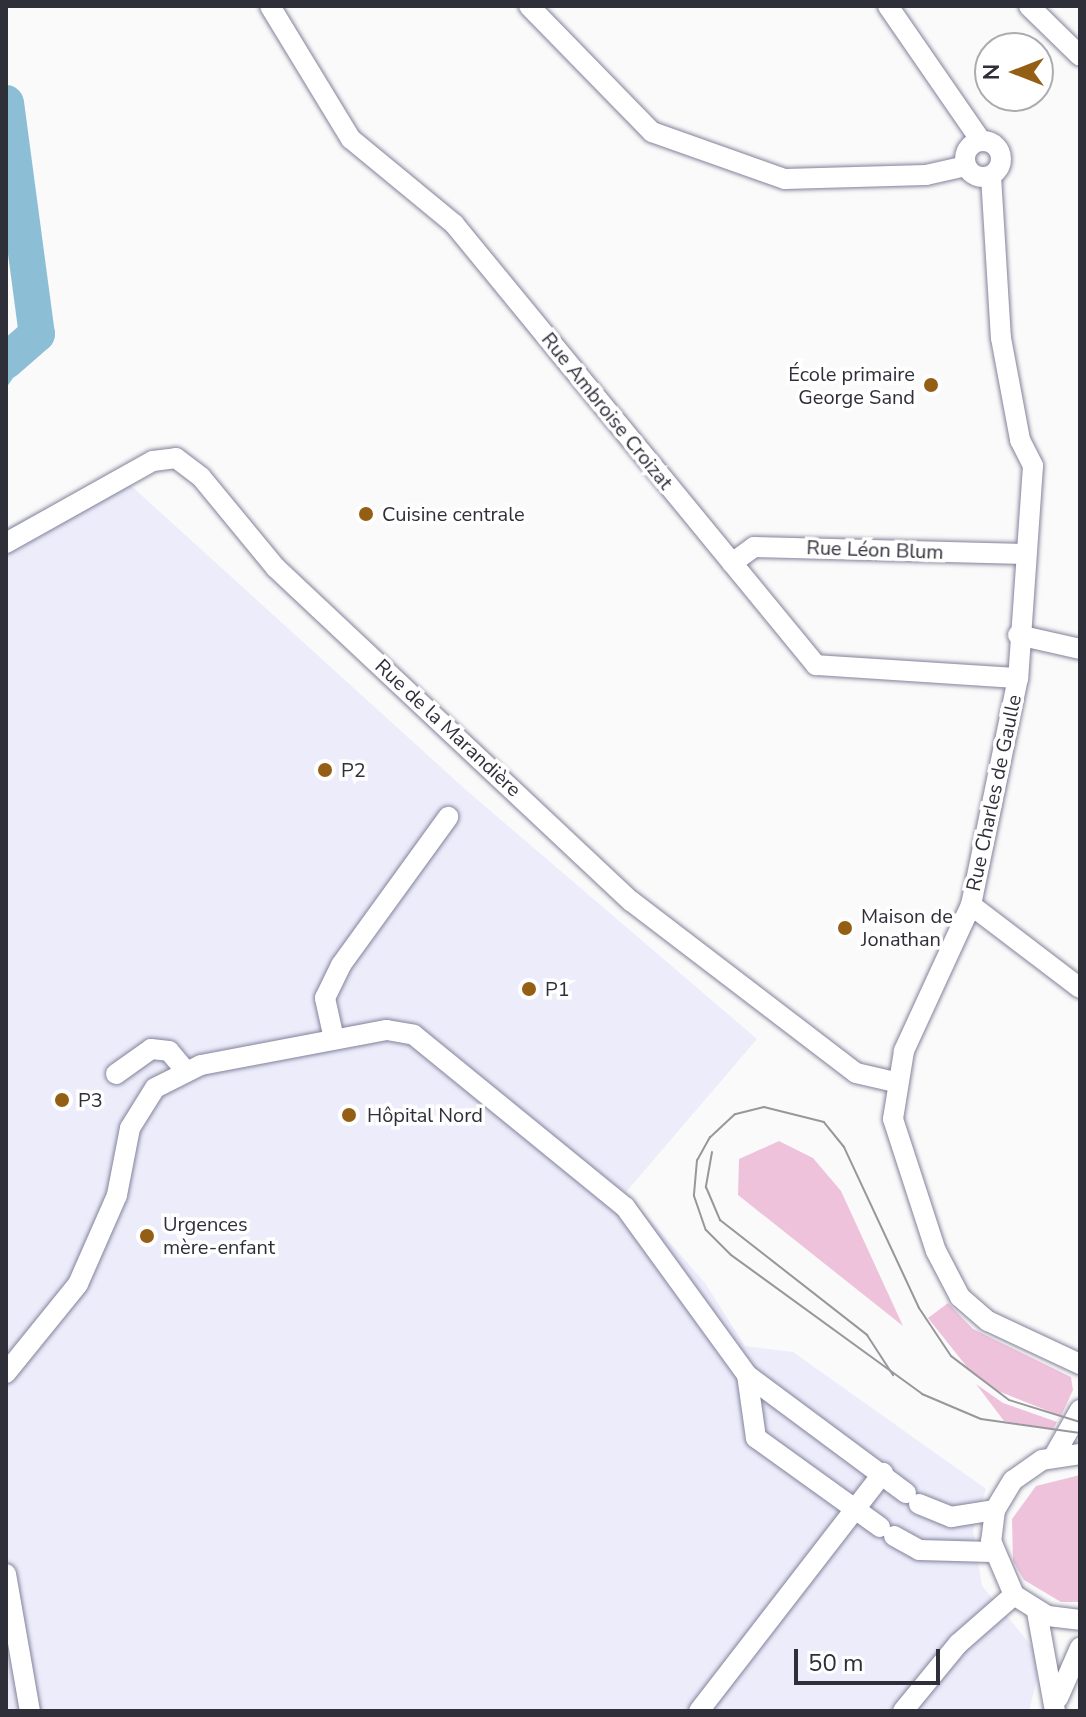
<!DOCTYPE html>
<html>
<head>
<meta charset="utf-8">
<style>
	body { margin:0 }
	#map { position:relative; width:1086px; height:1717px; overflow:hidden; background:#fafafa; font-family:"Nunito Sans",sans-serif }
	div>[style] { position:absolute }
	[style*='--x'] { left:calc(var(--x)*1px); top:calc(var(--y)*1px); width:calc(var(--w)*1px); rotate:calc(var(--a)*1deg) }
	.built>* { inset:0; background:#ececfb }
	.green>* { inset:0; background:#efc2db }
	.water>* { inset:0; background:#8cbed5 }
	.river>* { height:36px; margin:-18px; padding:0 18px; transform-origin:18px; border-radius:18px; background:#8cbed5 }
	.roads { filter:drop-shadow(0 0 2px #82829b) drop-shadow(0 0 2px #82829b) }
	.minor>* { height:20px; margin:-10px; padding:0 10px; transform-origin:10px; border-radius:10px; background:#fff }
	.minor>.ring { margin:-10px; padding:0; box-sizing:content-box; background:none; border:20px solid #fff; border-radius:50% }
	.tram>* { height:2px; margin:-1px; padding:0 1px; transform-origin:1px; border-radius:1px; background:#97979c }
	.dots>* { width:22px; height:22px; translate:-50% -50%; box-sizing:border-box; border:4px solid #fff; border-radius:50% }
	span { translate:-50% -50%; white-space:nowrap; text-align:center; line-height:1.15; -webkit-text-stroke:7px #fff; paint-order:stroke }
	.poi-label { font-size:20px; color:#2f2f3a }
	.right { translate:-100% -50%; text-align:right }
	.left { translate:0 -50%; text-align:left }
	.street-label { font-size:20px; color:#2f2f3a }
	.frame { position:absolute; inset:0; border:8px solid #2f2f3a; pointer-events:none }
	.north { position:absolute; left:974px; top:32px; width:80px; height:80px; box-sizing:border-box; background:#fff; border:2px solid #acacb0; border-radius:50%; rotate:270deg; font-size:22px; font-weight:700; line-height:32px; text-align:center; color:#2f2f3a }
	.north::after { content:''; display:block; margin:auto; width:28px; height:36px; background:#945f15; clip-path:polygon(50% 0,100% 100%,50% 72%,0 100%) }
	.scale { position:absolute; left:794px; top:1649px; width:146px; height:36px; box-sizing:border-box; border:4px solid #2f2f3a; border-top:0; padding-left:10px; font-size:24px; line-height:28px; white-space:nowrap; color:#2f2f3a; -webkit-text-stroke:6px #fff; paint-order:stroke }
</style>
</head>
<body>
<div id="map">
	<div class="built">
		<i style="clip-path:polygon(117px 473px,466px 790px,757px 1039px,626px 1192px,705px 1283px,745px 1346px,793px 1352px,986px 1489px,973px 1530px,982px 1586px,1034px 1649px,1037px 1679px,1029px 1711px,6px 1711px,6px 528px)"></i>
	</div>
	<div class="green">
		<i style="clip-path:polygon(779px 1141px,813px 1158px,841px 1191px,903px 1326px,738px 1195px,739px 1159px)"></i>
		<i style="clip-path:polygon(948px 1303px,973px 1329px,1071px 1377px,1073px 1390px,1061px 1416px,998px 1391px,967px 1367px,928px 1318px)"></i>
		<i style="clip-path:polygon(976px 1384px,1003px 1403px,1057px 1422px,1053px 1429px,1004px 1421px)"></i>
		<i style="clip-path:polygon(1080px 1475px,1080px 1602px,1061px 1602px,1024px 1580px,1013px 1561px,1012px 1519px,1036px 1486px)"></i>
	</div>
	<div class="water">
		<i style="clip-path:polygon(6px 113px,25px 158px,44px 275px,36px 345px,6px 388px,31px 272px,8px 190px)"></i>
	</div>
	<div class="river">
		<i style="--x:6;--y:103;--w:233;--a:82.4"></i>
		<i style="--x:37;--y:334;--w:41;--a:138.9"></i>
	</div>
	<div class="roads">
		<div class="minor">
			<i style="--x:270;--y:6;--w:156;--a:58.7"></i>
			<i style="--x:351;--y:139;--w:134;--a:39.5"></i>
			<i style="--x:454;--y:224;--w:571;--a:50.62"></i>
			<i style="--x:816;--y:665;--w:202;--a:3.7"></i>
			<i style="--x:529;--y:6;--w:176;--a:45.7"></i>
			<i style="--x:652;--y:132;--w:141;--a:19.5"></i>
			<i style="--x:785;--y:179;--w:141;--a:-1.6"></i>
			<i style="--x:926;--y:175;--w:41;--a:-12.7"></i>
			<i style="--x:888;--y:6;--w:164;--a:55.4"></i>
			<i style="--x:1029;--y:6;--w:71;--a:44.4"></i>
			<i class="ring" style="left:965px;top:141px;width:16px;height:16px"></i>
			<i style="--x:991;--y:176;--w:162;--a:86.5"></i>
			<i style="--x:1001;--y:338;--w:104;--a:79.4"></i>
			<i style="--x:1020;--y:440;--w:29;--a:63"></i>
			<i style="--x:1033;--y:466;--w:213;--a:94"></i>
			<i style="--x:1018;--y:678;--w:232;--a:101.7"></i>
			<i style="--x:971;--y:905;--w:161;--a:114.7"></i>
			<i style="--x:904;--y:1051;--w:69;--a:99.2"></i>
			<i style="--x:893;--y:1119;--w:139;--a:72"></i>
			<i style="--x:936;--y:1251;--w:52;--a:62.4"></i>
			<i style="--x:960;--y:1297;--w:37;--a:41"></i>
			<i style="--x:988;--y:1321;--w:102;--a:25.1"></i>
			<i style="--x:6;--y:543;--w:168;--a:-29.2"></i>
			<i style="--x:153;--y:461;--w:23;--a:-7"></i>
			<i style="--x:176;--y:458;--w:31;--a:37"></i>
			<i style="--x:201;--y:477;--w:118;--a:50.5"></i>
			<i style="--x:276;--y:568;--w:487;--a:43.2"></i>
			<i style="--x:631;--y:901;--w:283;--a:37.4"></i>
			<i style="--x:856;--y:1073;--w:40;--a:13"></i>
			<i style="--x:732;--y:563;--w:27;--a:-36"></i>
			<i style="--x:754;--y:547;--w:271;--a:1.5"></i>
			<i style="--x:1018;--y:635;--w:64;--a:12.7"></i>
			<i style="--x:971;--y:905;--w:137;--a:37.3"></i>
			<i style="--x:334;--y:1039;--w:42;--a:-102.4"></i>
			<i style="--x:325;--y:998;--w:37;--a:-64"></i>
			<i style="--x:341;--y:965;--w:183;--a:-54.1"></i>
			<i style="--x:116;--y:1074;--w:43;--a:-35.5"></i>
			<i style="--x:151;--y:1049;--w:18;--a:6"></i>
			<i style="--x:169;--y:1051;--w:25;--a:50"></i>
			<i style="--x:6;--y:1373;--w:114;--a:-51"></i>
			<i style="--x:78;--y:1284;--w:97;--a:-66.3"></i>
			<i style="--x:117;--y:1195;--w:68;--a:-79"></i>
			<i style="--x:130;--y:1128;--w:47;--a:-58"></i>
			<i style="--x:155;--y:1088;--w:51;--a:-26.6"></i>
			<i style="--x:201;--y:1065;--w:189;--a:-10.7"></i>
			<i style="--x:387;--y:1030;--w:27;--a:10"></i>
			<i style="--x:414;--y:1035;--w:272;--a:39.2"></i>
			<i style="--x:625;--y:1207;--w:208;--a:54"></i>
			<i style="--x:1080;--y:1454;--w:38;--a:171"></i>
			<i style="--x:1042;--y:1460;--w:35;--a:145"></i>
			<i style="--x:1013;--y:1480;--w:35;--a:121"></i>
			<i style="--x:995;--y:1510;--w:31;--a:97"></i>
			<i style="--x:991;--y:1541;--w:59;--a:66.9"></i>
			<i style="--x:1014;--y:1595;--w:40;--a:32"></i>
			<i style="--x:1048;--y:1616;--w:32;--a:7"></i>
			<i style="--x:1054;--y:1456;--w:53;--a:-60.5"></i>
			<i style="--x:919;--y:1504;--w:35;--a:22"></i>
			<i style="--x:951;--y:1517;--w:45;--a:-9"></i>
			<i style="--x:880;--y:1527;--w:153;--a:-144.3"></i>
			<i style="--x:756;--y:1438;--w:64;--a:-98.1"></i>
			<i style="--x:747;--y:1375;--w:198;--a:36.6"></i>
			<i style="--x:894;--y:1536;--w:29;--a:29"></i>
			<i style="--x:919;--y:1550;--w:73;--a:1.6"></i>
			<i style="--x:6;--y:1574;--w:139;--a:80.1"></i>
			<i style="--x:1037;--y:1612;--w:101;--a:79.7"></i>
			<i style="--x:1058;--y:1698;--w:55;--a:-66.3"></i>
			<i style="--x:699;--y:1711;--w:301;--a:-52.3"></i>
			<i style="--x:903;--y:1711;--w:87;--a:-50.6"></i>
			<i style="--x:958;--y:1644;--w:74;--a:-41.2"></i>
		</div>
	</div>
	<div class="tram">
		<i style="--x:712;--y:1152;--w:36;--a:100"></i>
		<i style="--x:706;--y:1187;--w:36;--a:67"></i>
		<i style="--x:720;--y:1220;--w:187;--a:38"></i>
		<i style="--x:867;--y:1335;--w:48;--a:57"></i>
		<i style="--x:1080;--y:1422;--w:74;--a:-162.8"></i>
		<i style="--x:1009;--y:1400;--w:73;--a:-142.8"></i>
		<i style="--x:951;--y:1356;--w:58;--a:-123.7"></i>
		<i style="--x:919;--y:1308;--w:178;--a:-115"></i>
		<i style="--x:844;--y:1147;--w:32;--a:-129"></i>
		<i style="--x:824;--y:1122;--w:62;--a:-166"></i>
		<i style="--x:764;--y:1107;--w:30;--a:166"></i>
		<i style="--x:735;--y:1114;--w:34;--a:137"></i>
		<i style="--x:710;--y:1137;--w:26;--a:119"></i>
		<i style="--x:697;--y:1160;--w:36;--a:95"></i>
		<i style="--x:694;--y:1196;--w:36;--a:71"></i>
		<i style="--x:706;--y:1230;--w:35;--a:45"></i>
		<i style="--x:731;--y:1255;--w:236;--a:36"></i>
		<i style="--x:922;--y:1394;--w:64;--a:23"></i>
		<i style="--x:981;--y:1419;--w:100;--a:8"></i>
	</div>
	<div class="dots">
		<i style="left:931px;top:385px;background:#945f15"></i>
		<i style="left:366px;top:514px;background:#945f15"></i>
		<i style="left:325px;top:770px;background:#945f15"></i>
		<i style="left:845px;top:928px;background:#945f15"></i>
		<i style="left:529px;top:989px;background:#945f15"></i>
		<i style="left:62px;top:1100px;background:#945f15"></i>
		<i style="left:349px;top:1115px;background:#945f15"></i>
		<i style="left:147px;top:1236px;background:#945f15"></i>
	</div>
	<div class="poi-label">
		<span class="right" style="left:915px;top:386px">École primaire<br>George Sand</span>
		<span class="left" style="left:382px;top:514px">Cuisine centrale</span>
		<span class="left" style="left:341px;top:770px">P2</span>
		<span class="left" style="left:861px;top:928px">Maison de<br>Jonathan</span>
		<span class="left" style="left:545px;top:989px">P1</span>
		<span class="left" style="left:78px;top:1100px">P3</span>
		<span class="left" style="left:367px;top:1115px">Hôpital Nord</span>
		<span class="left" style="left:163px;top:1236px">Urgences<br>mère-enfant</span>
	</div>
	<div class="street-label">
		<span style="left:607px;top:411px;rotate:51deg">Rue Ambroise Croizat</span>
		<span style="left:875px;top:550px;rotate:2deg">Rue Léon Blum</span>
		<span style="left:448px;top:728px;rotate:43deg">Rue de la Marandière</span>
		<span style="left:994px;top:793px;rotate:-78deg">Rue Charles de Gaulle</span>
	</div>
	<div class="frame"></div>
	<div class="north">N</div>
	<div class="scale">50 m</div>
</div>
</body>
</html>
